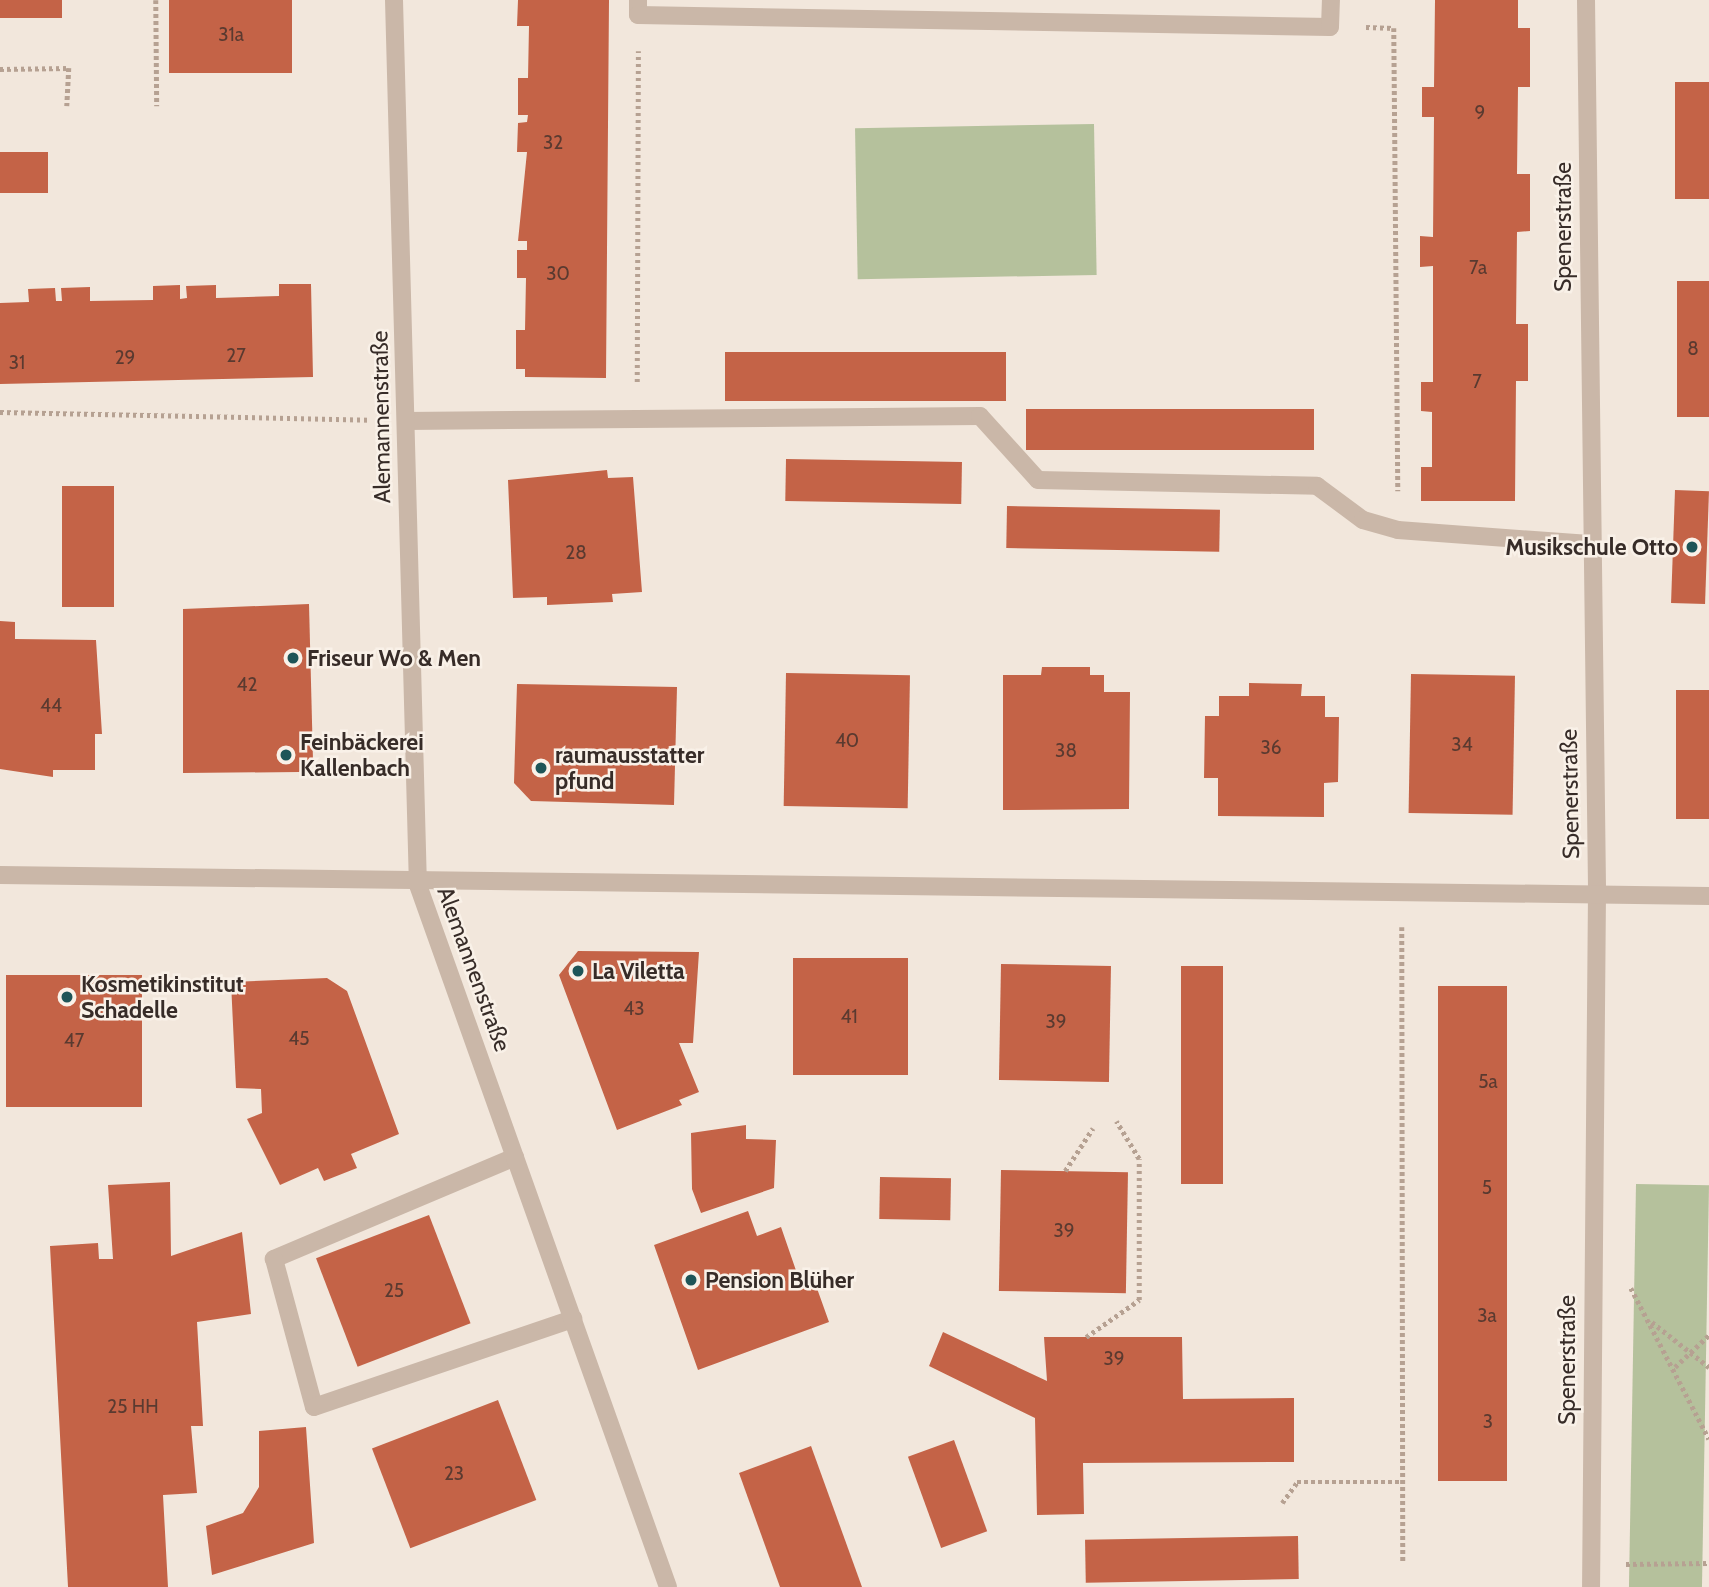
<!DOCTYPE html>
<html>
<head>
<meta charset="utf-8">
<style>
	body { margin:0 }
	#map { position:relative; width:1709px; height:1587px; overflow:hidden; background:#f2e7dc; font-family:Cabin,sans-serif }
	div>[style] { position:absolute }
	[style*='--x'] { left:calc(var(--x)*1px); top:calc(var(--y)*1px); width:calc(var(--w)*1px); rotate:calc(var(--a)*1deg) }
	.green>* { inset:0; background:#b5c19c; transform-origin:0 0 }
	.building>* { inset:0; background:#c46347; transform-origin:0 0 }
	.path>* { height:4.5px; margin-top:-2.25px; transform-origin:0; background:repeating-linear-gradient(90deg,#b6a192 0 3.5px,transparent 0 7px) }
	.service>* { height:18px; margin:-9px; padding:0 9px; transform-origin:9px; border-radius:9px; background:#cab7a8 }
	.minor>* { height:18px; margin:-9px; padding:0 9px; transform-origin:9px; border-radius:9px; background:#cab7a8 }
	.dots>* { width:19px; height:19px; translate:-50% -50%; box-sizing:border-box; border:4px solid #f9f1e8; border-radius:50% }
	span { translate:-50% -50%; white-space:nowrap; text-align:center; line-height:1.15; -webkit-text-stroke:5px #f9f1e8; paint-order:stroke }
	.number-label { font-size:19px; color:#5a3a30 }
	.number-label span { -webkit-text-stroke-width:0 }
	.street-label { font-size:23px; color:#372c28 }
	.poi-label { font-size:23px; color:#372c28; font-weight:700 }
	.right { translate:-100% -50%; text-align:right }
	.left { translate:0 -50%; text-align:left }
</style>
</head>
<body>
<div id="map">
	<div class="green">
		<i style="left:1094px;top:124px;width:151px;height:239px;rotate:89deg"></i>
		<i style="left:1636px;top:1184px;width:73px;height:403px;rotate:1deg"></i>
	</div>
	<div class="building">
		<i style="left:0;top:0;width:62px;height:18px"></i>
		<i style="left:169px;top:0;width:123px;height:73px"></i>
		<i style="clip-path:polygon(518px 0,609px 0,606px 378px,525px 377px,525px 369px,516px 369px,516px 330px,525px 330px,526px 278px,517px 278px,517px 250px,527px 250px,527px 241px,518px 241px,527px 152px,517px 152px,518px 123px,527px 122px,528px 115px,518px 115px,518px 78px,528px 78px,529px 26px,517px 26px)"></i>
		<i style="clip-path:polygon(1435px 0,1518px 0,1518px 28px,1530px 28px,1530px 87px,1518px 87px,1517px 174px,1530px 174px,1530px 231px,1517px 232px,1516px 324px,1528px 324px,1528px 381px,1516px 381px,1515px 501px,1421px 501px,1421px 467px,1432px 467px,1432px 412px,1421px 411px,1421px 382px,1433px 382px,1433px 266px,1420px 267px,1420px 236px,1433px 237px,1434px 117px,1422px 117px,1422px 87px,1434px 87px)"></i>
		<i style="left:1675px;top:82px;width:34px;height:117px"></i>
		<i style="left:0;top:152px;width:48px;height:41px"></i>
		<i style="left:1677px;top:281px;width:32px;height:136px"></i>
		<i style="clip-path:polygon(279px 284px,311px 284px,313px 377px,0 384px,0 303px,29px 302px,28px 289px,55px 288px,56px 301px,62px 301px,61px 288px,90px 287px,90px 301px,153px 300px,153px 286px,180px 285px,180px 299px,187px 298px,186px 286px,216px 285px,216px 298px,279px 296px)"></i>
		<i style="left:725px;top:352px;width:281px;height:49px"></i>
		<i style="left:1314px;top:409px;width:41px;height:288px;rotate:90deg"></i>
		<i style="left:786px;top:459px;width:176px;height:42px;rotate:1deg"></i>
		<i style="clip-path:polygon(607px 470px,608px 478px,633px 477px,642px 592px,612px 594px,613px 602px,547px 605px,547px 597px,513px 598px,508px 480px)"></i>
		<i style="left:114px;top:486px;width:121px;height:52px;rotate:90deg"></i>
		<i style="left:1675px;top:490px;width:34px;height:113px;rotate:2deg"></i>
		<i style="left:1007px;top:506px;width:213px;height:42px;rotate:1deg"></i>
		<i style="clip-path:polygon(309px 604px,313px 761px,299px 772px,183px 773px,183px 609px)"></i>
		<i style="clip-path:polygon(0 621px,15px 622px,15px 639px,96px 640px,102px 734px,95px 734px,95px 770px,53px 770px,53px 777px,0 769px)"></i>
		<i style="clip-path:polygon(1042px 667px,1090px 667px,1090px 675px,1104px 675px,1104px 692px,1130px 692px,1129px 809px,1003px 810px,1003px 675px,1041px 675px)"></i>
		<i style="left:786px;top:673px;width:124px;height:133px;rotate:1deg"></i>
		<i style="left:1411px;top:674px;width:104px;height:139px;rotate:1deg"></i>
		<i style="clip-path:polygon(1249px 683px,1302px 684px,1301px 696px,1325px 696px,1325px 717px,1339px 717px,1338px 782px,1324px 783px,1324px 817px,1218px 816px,1218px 778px,1204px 778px,1205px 716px,1219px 716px,1219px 696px,1249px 696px)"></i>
		<i style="clip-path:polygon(517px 684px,677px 687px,674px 805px,531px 801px,514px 783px)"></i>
		<i style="left:1709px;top:690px;width:129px;height:33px;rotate:90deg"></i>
		<i style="clip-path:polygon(578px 951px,699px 952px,693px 1043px,679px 1043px,699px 1092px,679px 1100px,682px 1105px,617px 1130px,559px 975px)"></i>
		<i style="left:793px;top:958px;width:115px;height:117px"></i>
		<i style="left:1001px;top:964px;width:110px;height:116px;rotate:1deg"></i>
		<i style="left:1181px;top:966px;width:42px;height:218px"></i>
		<i style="left:6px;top:975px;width:136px;height:132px"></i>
		<i style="clip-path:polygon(327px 978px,347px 991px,399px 1134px,351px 1154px,357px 1168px,324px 1181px,318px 1168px,280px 1185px,247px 1119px,262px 1113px,261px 1089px,236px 1088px,231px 982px)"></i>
		<i style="left:1438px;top:986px;width:69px;height:495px"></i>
		<i style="clip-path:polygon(746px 1125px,746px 1139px,776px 1140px,774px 1188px,701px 1213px,692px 1189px,691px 1133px)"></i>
		<i style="left:1001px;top:1170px;width:127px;height:121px;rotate:1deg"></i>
		<i style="left:880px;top:1177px;width:71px;height:42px;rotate:1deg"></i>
		<i style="clip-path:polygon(170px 1182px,171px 1256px,242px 1232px,251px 1314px,197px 1322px,203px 1426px,191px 1426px,197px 1493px,163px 1495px,168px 1587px,68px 1587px,50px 1246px,98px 1243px,99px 1259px,113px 1259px,108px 1185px)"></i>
		<i style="clip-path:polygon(748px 1211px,757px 1236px,781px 1227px,801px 1285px,814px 1280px,829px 1322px,698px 1370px,654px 1245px)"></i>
		<i style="left:429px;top:1215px;width:116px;height:121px;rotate:69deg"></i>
		<i style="clip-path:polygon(943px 1332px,1047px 1381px,1044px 1337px,1182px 1337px,1183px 1399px,1294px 1398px,1294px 1462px,1083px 1463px,1084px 1514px,1037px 1515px,1035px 1418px,929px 1366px)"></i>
		<i style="left:498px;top:1400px;width:107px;height:135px;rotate:69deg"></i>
		<i style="clip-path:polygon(306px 1427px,314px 1543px,212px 1575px,206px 1526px,243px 1513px,259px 1487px,259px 1431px)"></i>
		<i style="left:954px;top:1440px;width:97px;height:49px;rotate:70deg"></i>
		<i style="clip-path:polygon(811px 1446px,862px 1587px,780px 1587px,739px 1473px)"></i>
		<i style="left:1298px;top:1536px;width:43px;height:213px;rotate:89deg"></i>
	</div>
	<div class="path">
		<i style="--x:156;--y:0;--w:106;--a:89.5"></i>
		<i style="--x:1366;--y:27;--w:28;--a:2"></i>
		<i style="--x:1394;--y:28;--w:463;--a:89.5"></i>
		<i style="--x:0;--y:69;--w:69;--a:-0.8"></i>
		<i style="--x:69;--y:68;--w:38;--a:93"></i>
		<i style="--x:637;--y:382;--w:331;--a:-89.8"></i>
		<i style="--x:0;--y:412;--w:370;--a:1.2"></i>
		<i style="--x:1402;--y:927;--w:635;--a:89.91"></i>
		<i style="--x:1065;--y:1171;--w:51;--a:-56.9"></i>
		<i style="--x:1631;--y:1288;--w:170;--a:62.7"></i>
		<i style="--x:1652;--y:1322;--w:73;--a:38.3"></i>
		<i style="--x:1086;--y:1337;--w:65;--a:-34.9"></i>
		<i style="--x:1139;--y:1300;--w:141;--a:-90"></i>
		<i style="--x:1139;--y:1159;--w:44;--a:-121.2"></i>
		<i style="--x:1675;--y:1367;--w:47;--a:-43.3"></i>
		<i style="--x:1282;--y:1503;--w:26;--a:-54"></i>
		<i style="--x:1297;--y:1482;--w:105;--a:0"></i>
		<i style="--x:1626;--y:1564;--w:83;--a:-0.7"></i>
	</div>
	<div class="service">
		<i style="--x:638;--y:0;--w:15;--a:90"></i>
		<i style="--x:638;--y:15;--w:692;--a:0.99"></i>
		<i style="--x:1330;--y:27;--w:27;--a:-88"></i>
		<i style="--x:406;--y:421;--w:574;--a:-0.5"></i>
		<i style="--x:980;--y:416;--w:86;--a:47.8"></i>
		<i style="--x:1038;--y:480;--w:279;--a:1.2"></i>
		<i style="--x:1317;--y:486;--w:57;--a:36.5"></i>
		<i style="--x:1363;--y:520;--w:36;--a:16"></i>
		<i style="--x:1398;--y:530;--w:192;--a:4.2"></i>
		<i style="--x:515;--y:1157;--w:262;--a:157.1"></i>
		<i style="--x:274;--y:1259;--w:153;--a:74.9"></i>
		<i style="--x:314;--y:1407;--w:274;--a:-18.8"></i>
	</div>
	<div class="minor">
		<i style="--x:394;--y:0;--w:885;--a:88.45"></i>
		<i style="--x:418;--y:885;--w:745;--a:70.4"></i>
		<i style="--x:1586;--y:0;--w:892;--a:89.29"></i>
		<i style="--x:1597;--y:892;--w:695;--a:90.49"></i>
		<i style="--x:0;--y:875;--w:1709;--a:0.7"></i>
	</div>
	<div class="dots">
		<i style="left:1692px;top:547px;background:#1e5558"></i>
		<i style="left:293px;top:658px;background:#1e5558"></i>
		<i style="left:286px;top:755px;background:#1e5558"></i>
		<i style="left:541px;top:768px;background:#1e5558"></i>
		<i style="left:578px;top:971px;background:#1e5558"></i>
		<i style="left:67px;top:997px;background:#1e5558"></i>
		<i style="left:691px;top:1280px;background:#1e5558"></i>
	</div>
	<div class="number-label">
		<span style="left:231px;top:35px">31a</span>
		<span style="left:1480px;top:113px">9</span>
		<span style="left:553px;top:143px">32</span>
		<span style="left:1478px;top:268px">7a</span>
		<span style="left:558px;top:274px">30</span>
		<span style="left:1693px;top:349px">8</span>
		<span style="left:236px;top:356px">27</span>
		<span style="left:125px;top:358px">29</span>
		<span style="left:17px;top:363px">31</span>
		<span style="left:1477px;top:382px">7</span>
		<span style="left:576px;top:553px">28</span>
		<span style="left:247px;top:685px">42</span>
		<span style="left:51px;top:706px">44</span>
		<span style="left:847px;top:741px">40</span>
		<span style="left:1462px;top:745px">34</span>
		<span style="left:1271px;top:748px">36</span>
		<span style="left:1066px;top:751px">38</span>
		<span style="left:634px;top:1009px">43</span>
		<span style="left:849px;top:1017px">41</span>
		<span style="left:1056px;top:1022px">39</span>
		<span style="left:299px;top:1039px">45</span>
		<span style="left:74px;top:1041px">47</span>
		<span style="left:1488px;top:1082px">5a</span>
		<span style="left:1487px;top:1188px">5</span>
		<span style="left:1064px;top:1231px">39</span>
		<span style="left:394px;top:1291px">25</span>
		<span style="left:1487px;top:1316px">3a</span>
		<span style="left:1114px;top:1359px">39</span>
		<span style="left:133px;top:1407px">25 HH</span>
		<span style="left:1488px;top:1422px">3</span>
		<span style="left:454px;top:1474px">23</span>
	</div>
	<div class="street-label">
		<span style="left:1563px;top:227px;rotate:-90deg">Spenerstraße</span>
		<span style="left:381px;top:417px;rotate:-91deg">Alemannenstraße</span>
		<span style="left:1570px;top:794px;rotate:-91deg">Spenerstraße</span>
		<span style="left:474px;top:969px;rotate:70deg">Alemannenstraße</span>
		<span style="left:1567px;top:1360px;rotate:-90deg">Spenerstraße</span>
	</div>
	<div class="poi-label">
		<span class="right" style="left:1678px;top:547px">Musikschule Otto</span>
		<span class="left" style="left:307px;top:658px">Friseur Wo &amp; Men</span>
		<span class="left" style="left:300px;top:755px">Feinbäckerei<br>Kallenbach</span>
		<span class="left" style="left:555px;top:768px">raumausstatter<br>pfund</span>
		<span class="left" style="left:592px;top:971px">La Viletta</span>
		<span class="left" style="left:81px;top:997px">Kosmetikinstitut<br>Schadelle</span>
		<span class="left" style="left:705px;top:1280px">Pension Blüher</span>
	</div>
</div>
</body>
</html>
